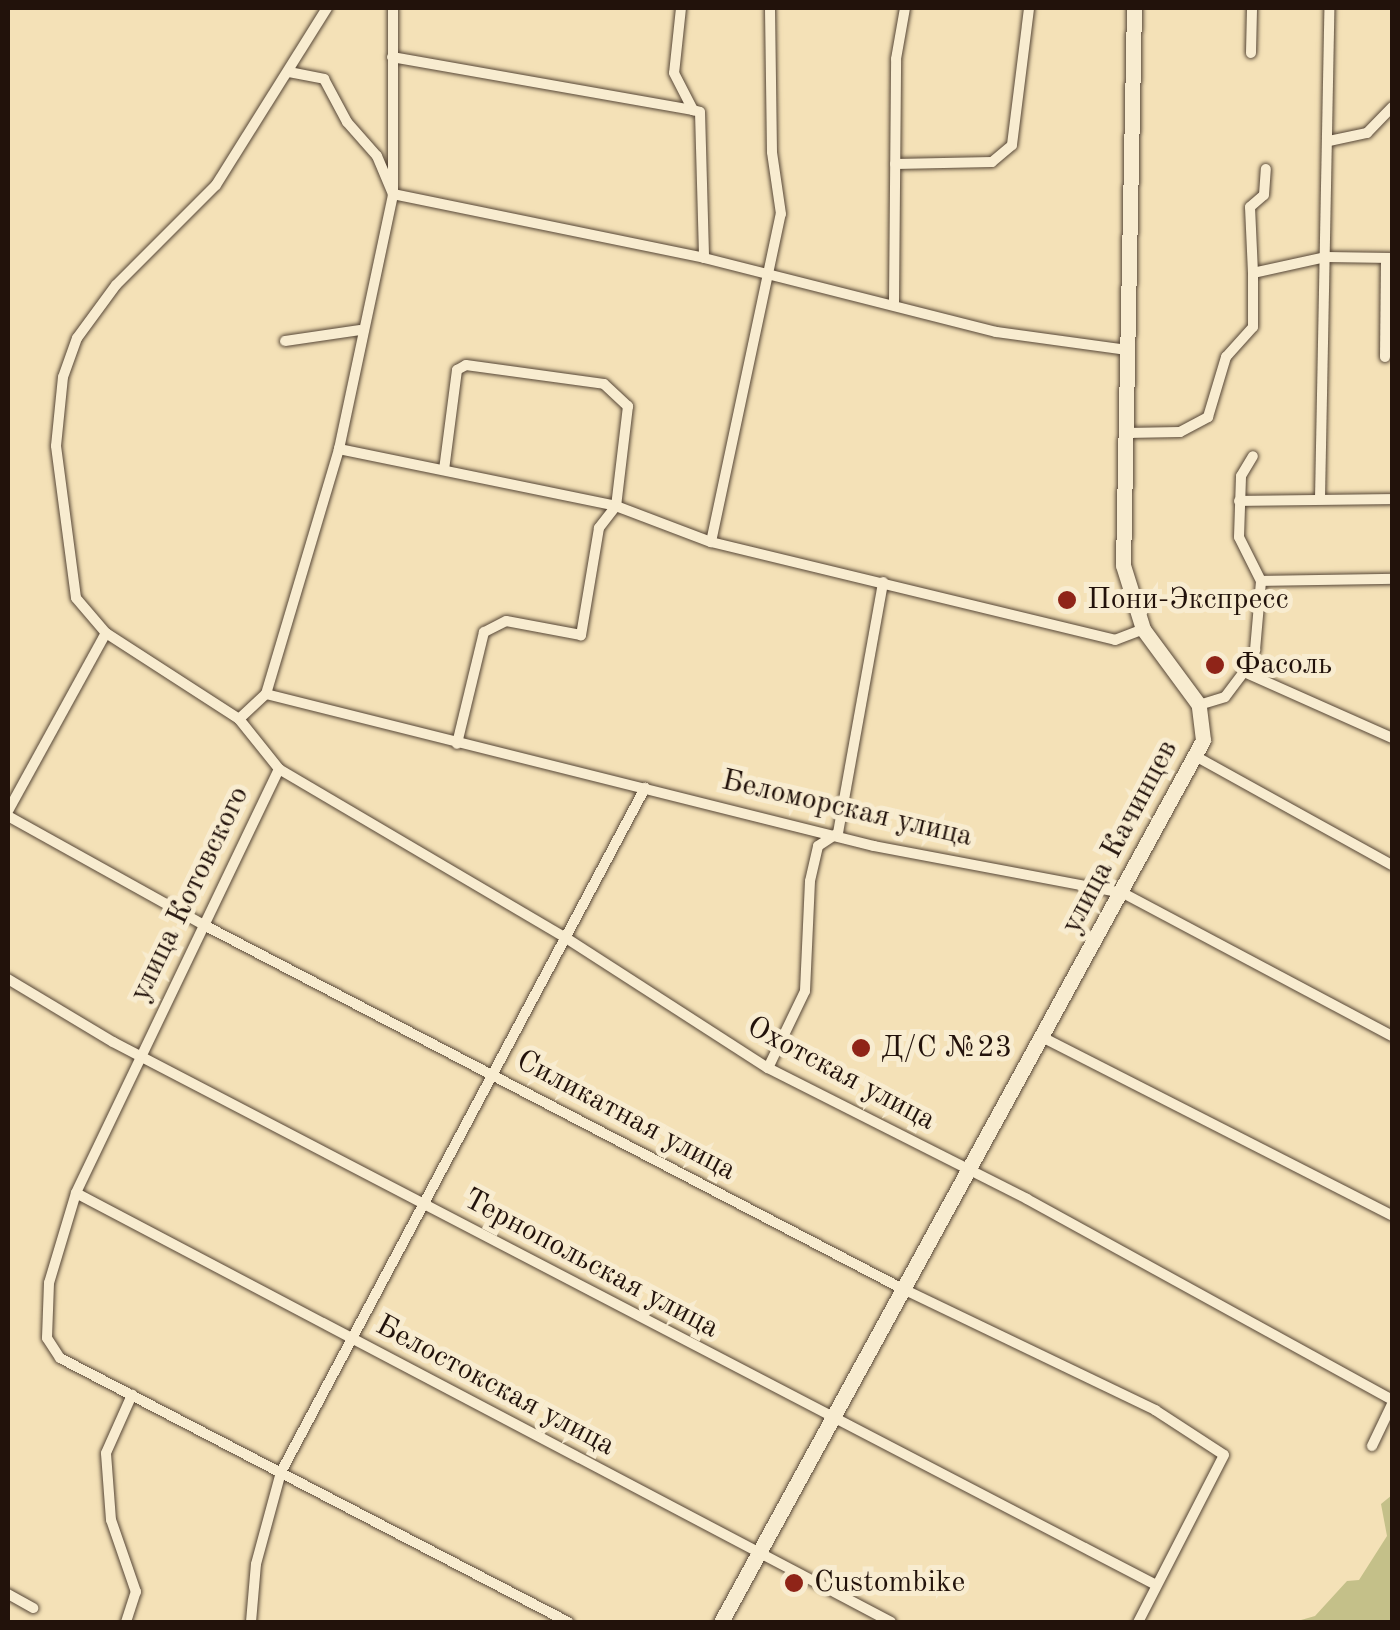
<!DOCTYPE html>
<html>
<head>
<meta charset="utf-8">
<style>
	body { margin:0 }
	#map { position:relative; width:1400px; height:1630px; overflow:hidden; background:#f4e1b7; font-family:"Old Standard TT",serif }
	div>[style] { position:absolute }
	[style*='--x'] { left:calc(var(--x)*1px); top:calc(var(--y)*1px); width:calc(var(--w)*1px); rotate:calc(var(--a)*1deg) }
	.green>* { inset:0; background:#c4c089 }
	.roads { filter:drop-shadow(0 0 2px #564636) drop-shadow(0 0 2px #564636) }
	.minor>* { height:10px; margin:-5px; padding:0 5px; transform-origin:5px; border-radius:5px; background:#f8ecd0 }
	.secondary>* { height:15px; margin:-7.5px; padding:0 7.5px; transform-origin:7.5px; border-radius:7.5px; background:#f8ecd0 }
	.dots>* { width:28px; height:28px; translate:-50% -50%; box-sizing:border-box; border:5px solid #f8ecd0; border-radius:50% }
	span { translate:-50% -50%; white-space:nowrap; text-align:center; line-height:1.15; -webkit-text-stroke:10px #f8ecd0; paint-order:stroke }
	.poi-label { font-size:30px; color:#22120b }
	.left { translate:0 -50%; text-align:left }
	.street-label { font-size:30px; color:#22120b }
	.frame { position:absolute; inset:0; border:10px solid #22120b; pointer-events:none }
</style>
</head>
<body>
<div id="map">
	<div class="green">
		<i style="clip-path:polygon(1392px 1495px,1392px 1622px,1294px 1622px,1315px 1616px,1347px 1581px,1359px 1580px,1387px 1536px,1381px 1504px)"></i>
	</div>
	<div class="roads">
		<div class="minor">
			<i style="--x:327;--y:8;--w:209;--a:122.1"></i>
			<i style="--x:216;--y:185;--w:141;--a:135"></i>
			<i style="--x:116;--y:285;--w:66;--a:126.3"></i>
			<i style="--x:77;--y:338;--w:41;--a:109.7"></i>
			<i style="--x:63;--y:377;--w:69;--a:95.8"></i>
			<i style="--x:56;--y:446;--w:153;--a:82.5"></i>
			<i style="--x:76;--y:598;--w:46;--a:49.4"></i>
			<i style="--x:106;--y:633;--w:158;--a:32.9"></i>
			<i style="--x:239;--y:719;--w:64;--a:51.3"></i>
			<i style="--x:279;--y:769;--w:333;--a:30.5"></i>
			<i style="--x:566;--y:938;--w:240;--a:32.8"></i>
			<i style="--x:768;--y:1068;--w:290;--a:26.8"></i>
			<i style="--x:1027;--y:1199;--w:417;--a:28.8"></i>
			<i style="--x:681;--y:8;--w:65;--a:96.1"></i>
			<i style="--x:674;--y:73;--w:42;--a:62.8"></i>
			<i style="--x:693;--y:110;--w:7;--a:16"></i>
			<i style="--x:700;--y:112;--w:146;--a:88.4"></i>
			<i style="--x:1251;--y:53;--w:45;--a:-88.7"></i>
			<i style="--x:392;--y:57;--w:306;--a:10"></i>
			<i style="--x:289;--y:72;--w:36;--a:11"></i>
			<i style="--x:324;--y:79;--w:49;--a:61.9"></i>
			<i style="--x:347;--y:122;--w:45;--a:48.6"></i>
			<i style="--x:377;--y:156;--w:41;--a:67.2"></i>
			<i style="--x:393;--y:194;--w:318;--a:11.6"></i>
			<i style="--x:704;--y:258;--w:301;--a:14.2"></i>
			<i style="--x:996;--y:332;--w:133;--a:7.8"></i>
			<i style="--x:1329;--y:141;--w:39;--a:-12"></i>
			<i style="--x:1367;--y:133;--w:36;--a:-46"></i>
			<i style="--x:895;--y:164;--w:97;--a:-1.2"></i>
			<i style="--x:992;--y:162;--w:26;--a:-40"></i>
			<i style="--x:1012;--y:145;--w:138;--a:-82.9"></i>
			<i style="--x:1253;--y:273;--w:66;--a:-92.6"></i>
			<i style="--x:1250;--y:207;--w:18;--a:-41"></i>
			<i style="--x:1264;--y:195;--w:26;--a:-86"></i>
			<i style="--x:894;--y:302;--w:243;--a:-89.5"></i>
			<i style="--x:896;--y:59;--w:52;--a:-80"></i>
			<i style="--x:285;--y:341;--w:76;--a:-8.3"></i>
			<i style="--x:1385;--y:357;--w:98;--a:-89.4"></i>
			<i style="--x:1126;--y:433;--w:54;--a:-1.1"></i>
			<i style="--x:1180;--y:432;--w:32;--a:-28"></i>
			<i style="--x:1208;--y:417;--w:63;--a:-73.3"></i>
			<i style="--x:1226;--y:357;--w:40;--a:-48"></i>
			<i style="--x:1253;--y:327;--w:54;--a:-90"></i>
			<i style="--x:1253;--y:273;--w:75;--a:-12.4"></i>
			<i style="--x:1326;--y:257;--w:66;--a:0.9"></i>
			<i style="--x:339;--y:449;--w:283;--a:11.6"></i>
			<i style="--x:616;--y:506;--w:102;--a:20.8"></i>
			<i style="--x:711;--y:542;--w:416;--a:13.6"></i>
			<i style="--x:1115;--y:640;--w:30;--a:-21"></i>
			<i style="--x:444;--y:470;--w:101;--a:-82.6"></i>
			<i style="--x:457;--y:370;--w:10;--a:-29"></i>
			<i style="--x:466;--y:365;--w:139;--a:7.8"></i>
			<i style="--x:604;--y:384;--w:33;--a:43"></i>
			<i style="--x:628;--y:406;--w:101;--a:96.8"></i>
			<i style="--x:616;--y:506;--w:28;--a:128"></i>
			<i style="--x:599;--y:528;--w:109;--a:99.5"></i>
			<i style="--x:581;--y:635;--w:76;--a:-169.4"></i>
			<i style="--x:506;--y:621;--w:25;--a:153"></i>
			<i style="--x:484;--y:632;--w:115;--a:103.6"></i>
			<i style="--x:1320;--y:499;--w:491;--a:-88.9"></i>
			<i style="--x:1239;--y:501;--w:153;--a:-0.7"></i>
			<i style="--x:711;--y:542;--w:335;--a:-78"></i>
			<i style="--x:781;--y:214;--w:63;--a:-98.3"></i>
			<i style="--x:772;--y:152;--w:144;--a:-90.8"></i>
			<i style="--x:1261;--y:581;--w:131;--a:-0.9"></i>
			<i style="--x:1244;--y:672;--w:25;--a:-63"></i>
			<i style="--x:1255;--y:650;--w:69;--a:-85"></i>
			<i style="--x:1261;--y:581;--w:49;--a:-116.6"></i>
			<i style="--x:1239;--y:537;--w:61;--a:-88.1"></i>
			<i style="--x:1241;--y:476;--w:23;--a:-59"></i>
			<i style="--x:266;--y:694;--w:627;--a:14.04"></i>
			<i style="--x:874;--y:846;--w:253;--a:10.7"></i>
			<i style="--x:1123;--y:893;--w:305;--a:28"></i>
			<i style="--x:1199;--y:705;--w:27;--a:-17"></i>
			<i style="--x:1225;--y:697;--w:31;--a:-53"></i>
			<i style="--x:1244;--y:672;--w:162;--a:24"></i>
			<i style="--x:239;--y:719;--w:37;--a:-43"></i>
			<i style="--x:266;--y:694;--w:256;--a:-73.4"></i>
			<i style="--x:339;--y:449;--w:261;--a:-78"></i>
			<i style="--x:393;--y:194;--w:186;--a:-90"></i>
			<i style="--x:1197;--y:757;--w:223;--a:29"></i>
			<i style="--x:279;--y:769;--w:470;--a:115.6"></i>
			<i style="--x:76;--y:1193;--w:94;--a:106.7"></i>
			<i style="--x:49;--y:1283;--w:55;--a:92.1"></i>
			<i style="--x:47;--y:1338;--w:24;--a:57"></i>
			<i style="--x:60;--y:1358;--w:573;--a:27.46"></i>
			<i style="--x:8;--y:811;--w:203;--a:-61.2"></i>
			<i style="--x:8;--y:816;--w:222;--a:29.1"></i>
			<i style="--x:202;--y:924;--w:790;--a:27.51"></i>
			<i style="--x:903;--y:1289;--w:280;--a:25.6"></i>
			<i style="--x:1155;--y:1410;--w:82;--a:33.1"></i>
			<i style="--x:1224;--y:1455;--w:188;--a:117.2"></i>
			<i style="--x:8;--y:979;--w:122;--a:31"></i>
			<i style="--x:113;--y:1042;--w:1176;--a:27.5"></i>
			<i style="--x:1042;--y:1037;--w:393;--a:27"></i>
			<i style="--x:768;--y:1068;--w:85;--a:-64.3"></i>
			<i style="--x:805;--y:991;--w:110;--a:-87.4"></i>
			<i style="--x:810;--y:881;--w:36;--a:-77"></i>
			<i style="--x:818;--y:846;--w:24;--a:-33"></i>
			<i style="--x:838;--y:833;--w:255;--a:-79.8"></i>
			<i style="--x:76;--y:1193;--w:921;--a:27.76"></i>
			<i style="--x:1372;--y:1446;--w:47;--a:-64.5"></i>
			<i style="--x:8;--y:1594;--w:29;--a:29"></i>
			<i style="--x:126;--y:1622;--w:32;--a:-72"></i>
			<i style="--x:136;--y:1592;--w:76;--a:-109.1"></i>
			<i style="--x:111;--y:1520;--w:67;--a:-94.3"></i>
			<i style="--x:106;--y:1453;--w:64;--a:-65.9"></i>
			<i style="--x:251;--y:1622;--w:58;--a:-85.1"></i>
			<i style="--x:256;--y:1564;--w:95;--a:-74.8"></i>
			<i style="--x:281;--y:1472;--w:775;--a:-61.98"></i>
		</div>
		<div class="secondary">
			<i style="--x:721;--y:1622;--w:1005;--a:-61.34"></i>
			<i style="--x:1203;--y:740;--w:35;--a:-97"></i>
			<i style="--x:1199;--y:705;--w:94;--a:-126.4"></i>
			<i style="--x:1143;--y:629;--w:67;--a:-107.4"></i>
			<i style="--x:1123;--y:565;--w:557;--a:-88.87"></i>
		</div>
	</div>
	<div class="dots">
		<i style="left:1067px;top:600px;background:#8f2418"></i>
		<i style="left:1215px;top:665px;background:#8f2418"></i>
		<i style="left:861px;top:1048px;background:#8f2418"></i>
		<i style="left:794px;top:1583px;background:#8f2418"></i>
	</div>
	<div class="poi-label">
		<span class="left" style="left:1087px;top:600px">Пони-Экспресс</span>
		<span class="left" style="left:1235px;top:665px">Фасоль</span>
		<span class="left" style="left:881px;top:1048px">Д/С №23</span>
		<span class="left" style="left:814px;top:1583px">Custombike</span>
	</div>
	<div class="street-label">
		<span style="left:847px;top:809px;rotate:13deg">Беломорская улица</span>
		<span style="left:1120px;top:837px;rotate:-62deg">улица Качинцев</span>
		<span style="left:190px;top:894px;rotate:-64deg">улица Котовского</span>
		<span style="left:841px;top:1074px;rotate:28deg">Охотская улица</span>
		<span style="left:626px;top:1116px;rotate:28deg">Силикатная улица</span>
		<span style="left:591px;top:1264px;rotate:28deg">Тернопольская улица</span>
		<span style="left:495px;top:1386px;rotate:28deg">Белостокская улица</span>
	</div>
	<div class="frame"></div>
</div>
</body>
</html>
